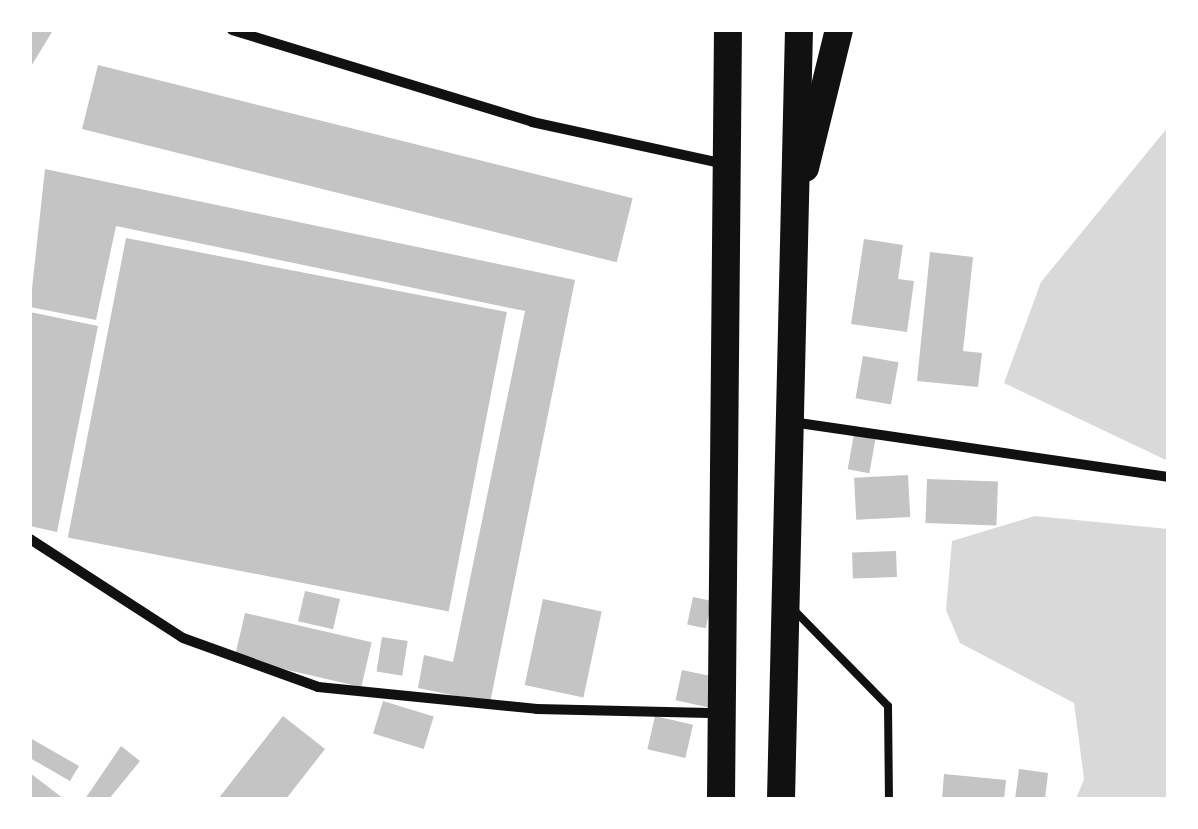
<!DOCTYPE html>
<html>
<head>
<meta charset="utf-8">
<style>
	body { margin:0 }
	#map { position:relative; width:1198px; height:829px; overflow:hidden; background:#fff; font-family:"Work Sans",sans-serif }
	div>[style] { position:absolute }
	[style*='--x'] { left:calc(var(--x)*1px); top:calc(var(--y)*1px); width:calc(var(--w)*1px); rotate:calc(var(--a)*1deg) }
	.water>* { inset:0; background:#d9d9d9 }
	.building>* { inset:0; background:#c4c4c4; transform-origin:0 0 }
	.service>* { height:8px; margin:-4px; padding:0 4px; transform-origin:4px; border-radius:4px; background:#111 }
	.minor>* { height:10px; margin:-5px; padding:0 5px; transform-origin:5px; border-radius:5px; background:#111 }
	.trunk>* { height:28px; margin:-14px; padding:0 14px; transform-origin:14px; border-radius:14px; background:#111 }
	span { translate:-50% -50%; white-space:nowrap; text-align:center; line-height:1.15; -webkit-text-stroke:10px #fff; paint-order:stroke }
	.frame { position:absolute; inset:0; border:32px solid #fff; pointer-events:none }
</style>
</head>
<body>
<div id="map">
	<div class="water">
		<i style="clip-path:polygon(1168px 127px,1168px 461px,1004px 383px,1041px 282px)"></i>
		<i style="clip-path:polygon(1035px 516px,1168px 529px,1168px 799px,1076px 799px,1084px 779px,1074px 703px,960px 643px,946px 610px,952px 541px)"></i>
	</div>
	<div class="building">
		<i style="clip-path:polygon(30px 30px,52px 32px,30px 68px)"></i>
		<i style="left:98px;top:65px;width:551px;height:66px;rotate:14deg"></i>
		<i style="clip-path:polygon(45px 169px,575px 280px,490px 703px,418px 688px,424px 655px,453px 662px,525px 311px,116px 226px,96px 320px,30px 307px)"></i>
		<i style="left:126px;top:238px;width:388px;height:305px;rotate:11deg"></i>
		<i style="clip-path:polygon(864px 239px,903px 245px,898px 279px,914px 281px,907px 332px,851px 324px)"></i>
		<i style="clip-path:polygon(930px 252px,973px 257px,963px 351px,982px 353px,978px 387px,917px 381px)"></i>
		<i style="clip-path:polygon(30px 312px,98px 326px,57px 532px,30px 526px)"></i>
		<i style="left:863px;top:356px;width:36px;height:43px;rotate:10deg"></i>
		<i style="left:855px;top:428px;width:22px;height:42px;rotate:10deg"></i>
		<i style="left:908px;top:475px;width:42px;height:54px;rotate:87deg"></i>
		<i style="left:927px;top:479px;width:71px;height:44px;rotate:2deg"></i>
		<i style="left:896px;top:551px;width:26px;height:44px;rotate:88deg"></i>
		<i style="left:305px;top:591px;width:36px;height:31px;rotate:13deg"></i>
		<i style="left:693px;top:597px;width:19px;height:28px;rotate:12deg"></i>
		<i style="left:543px;top:599px;width:60px;height:88px;rotate:12deg"></i>
		<i style="left:245px;top:613px;width:130px;height:46px;rotate:13deg"></i>
		<i style="left:382px;top:637px;width:26px;height:35px;rotate:9deg"></i>
		<i style="left:682px;top:670px;width:33px;height:31px;rotate:12deg"></i>
		<i style="left:383px;top:701px;width:53px;height:34px;rotate:17deg"></i>
		<i style="clip-path:polygon(283px 716px,325px 749px,286px 799px,218px 799px)"></i>
		<i style="left:655px;top:716px;width:39px;height:34px;rotate:13deg"></i>
		<i style="clip-path:polygon(30px 738px,79px 766px,70px 781px,30px 758px)"></i>
		<i style="clip-path:polygon(121px 746px,140px 761px,109px 799px,85px 799px)"></i>
		<i style="clip-path:polygon(1019px 769px,1048px 773px,1045px 799px,1015px 799px)"></i>
		<i style="clip-path:polygon(30px 773px,64px 799px,30px 799px)"></i>
		<i style="clip-path:polygon(944px 774px,1006px 780px,1004px 799px,942px 799px)"></i>
	</div>
	<div class="service">
		<i style="--x:792;--y:608;--w:137;--a:45.6"></i>
		<i style="--x:888;--y:706;--w:93;--a:89.4"></i>
	</div>
	<div class="minor">
		<i style="--x:232;--y:30;--w:314;--a:17"></i>
		<i style="--x:532;--y:122;--w:198;--a:12.3"></i>
		<i style="--x:792;--y:422;--w:380;--a:8.3"></i>
		<i style="--x:30;--y:539;--w:182;--a:32.9"></i>
		<i style="--x:183;--y:638;--w:144;--a:19.9"></i>
		<i style="--x:318;--y:687;--w:220;--a:5.7"></i>
		<i style="--x:537;--y:709;--w:183;--a:1.3"></i>
	</div>
	<div class="trunk">
		<i style="--x:805;--y:168;--w:142;--a:-76.2"></i>
		<i style="--x:721;--y:799;--w:769;--a:-89.48"></i>
		<i style="--x:781;--y:799;--w:769;--a:-88.66"></i>
	</div>
	<div class="frame"></div>
</div>
</body>
</html>
